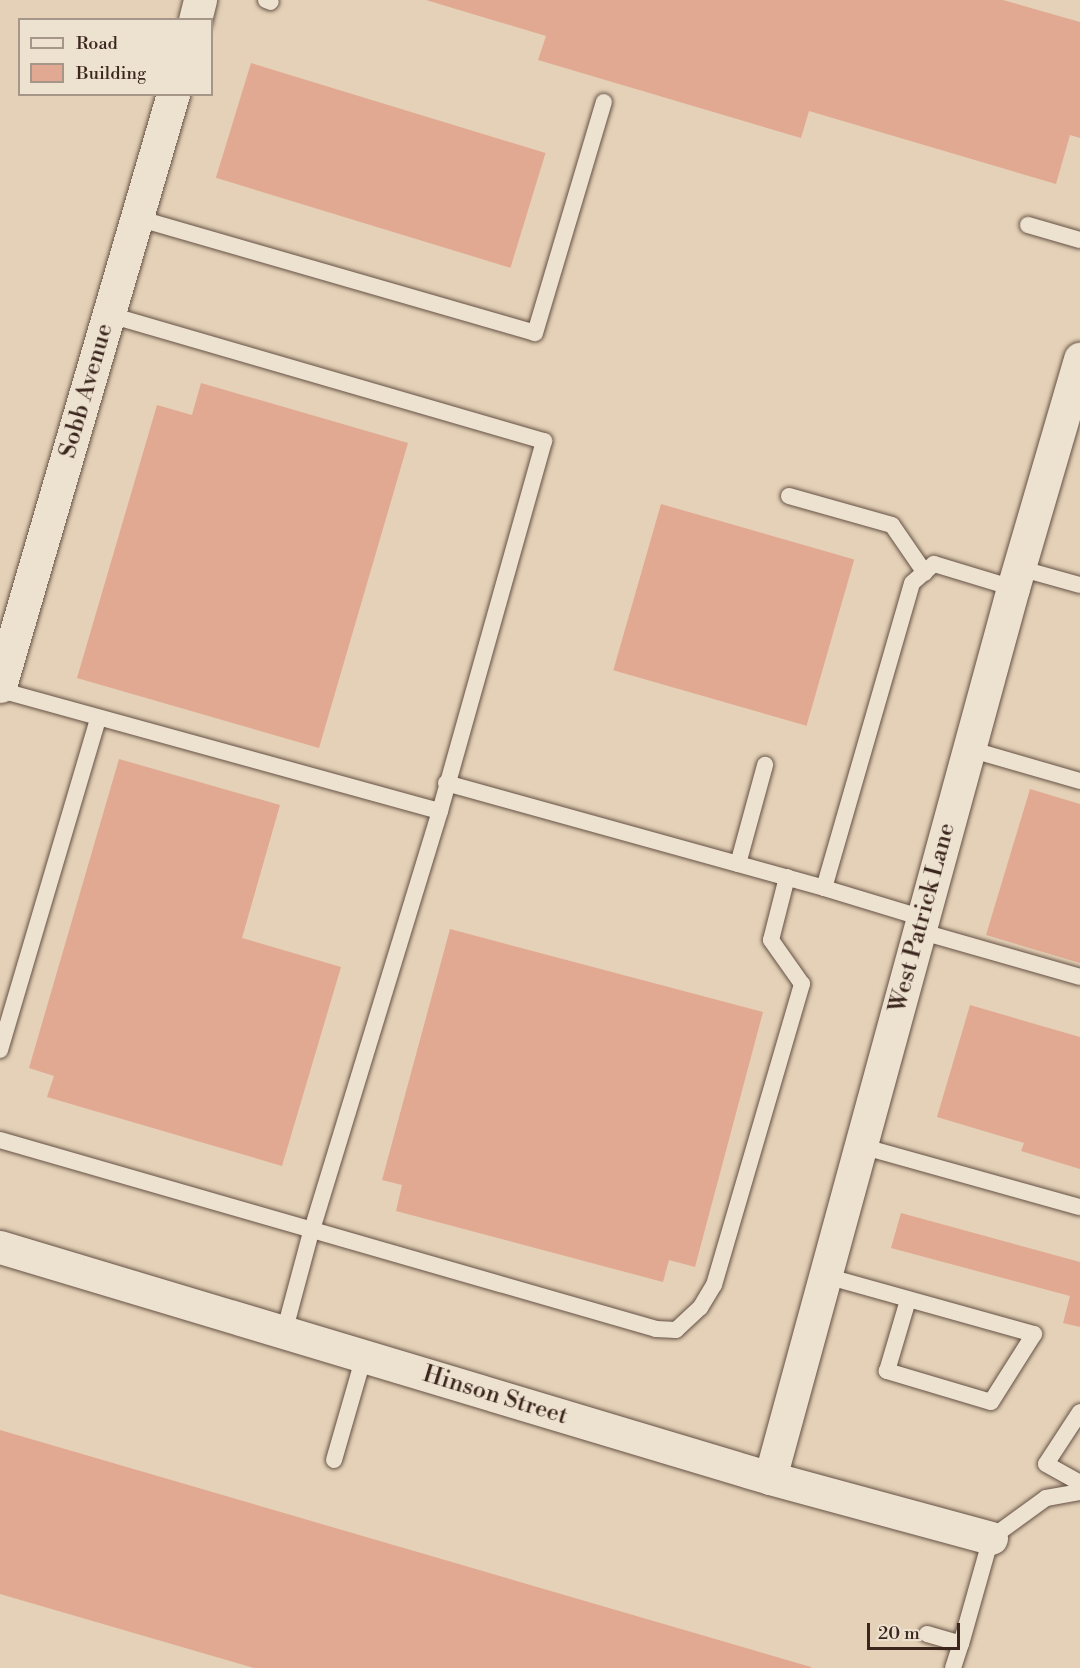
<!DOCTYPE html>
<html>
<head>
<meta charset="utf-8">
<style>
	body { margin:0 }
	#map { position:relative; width:1080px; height:1668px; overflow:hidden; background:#e4d1b7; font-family:"Libre Bodoni",serif }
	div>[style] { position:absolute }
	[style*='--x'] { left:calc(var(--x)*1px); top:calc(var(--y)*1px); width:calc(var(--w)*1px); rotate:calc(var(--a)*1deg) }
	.building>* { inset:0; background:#e2a992; transform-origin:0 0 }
	.roads { filter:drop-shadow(0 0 2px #655144) drop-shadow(0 0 2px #655144) }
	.service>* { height:16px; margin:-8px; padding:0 8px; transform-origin:8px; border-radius:8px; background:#ede1d0 }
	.minor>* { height:33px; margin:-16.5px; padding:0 16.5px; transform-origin:16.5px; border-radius:16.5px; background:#ede1d0 }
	span { translate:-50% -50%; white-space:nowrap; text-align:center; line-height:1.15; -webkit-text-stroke:6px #ede1d0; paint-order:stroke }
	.street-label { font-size:24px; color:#3b261e }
	.legend { position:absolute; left:18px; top:18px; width:195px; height:78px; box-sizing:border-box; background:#ede1d0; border:2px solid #a69689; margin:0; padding:8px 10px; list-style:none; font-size:18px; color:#3b261e }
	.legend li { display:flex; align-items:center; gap:12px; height:30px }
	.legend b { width:30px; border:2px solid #a69689 }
	.scale { position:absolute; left:867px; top:1623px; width:93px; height:27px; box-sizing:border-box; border:3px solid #3b261e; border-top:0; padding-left:8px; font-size:18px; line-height:21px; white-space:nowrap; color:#3b261e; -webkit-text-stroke:4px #ede1d0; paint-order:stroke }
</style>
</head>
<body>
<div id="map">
	<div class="building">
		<i style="clip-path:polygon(426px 0,1003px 0,1080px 22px,1080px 138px,1070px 135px,1056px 184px,809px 111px,801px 138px,538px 60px,546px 36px)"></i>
		<i style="left:251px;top:63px;width:308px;height:120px;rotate:17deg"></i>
		<i style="clip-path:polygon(201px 383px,408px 443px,319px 748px,77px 678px,157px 405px,192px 415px)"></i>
		<i style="left:661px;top:504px;width:201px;height:173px;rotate:16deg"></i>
		<i style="clip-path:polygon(119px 759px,280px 805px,242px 938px,341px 967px,282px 1166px,47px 1097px,54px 1076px,29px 1068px)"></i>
		<i style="clip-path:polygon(1030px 789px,1080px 804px,1080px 963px,986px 935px)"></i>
		<i style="clip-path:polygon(450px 929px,763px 1012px,695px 1267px,669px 1260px,663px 1282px,396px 1211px,402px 1185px,382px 1180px)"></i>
		<i style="clip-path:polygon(970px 1005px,1080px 1037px,1080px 1169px,1021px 1151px,1024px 1143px,937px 1117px)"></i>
		<i style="clip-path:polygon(901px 1213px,1080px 1262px,1080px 1327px,1063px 1323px,1070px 1296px,891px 1248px)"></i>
		<i style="clip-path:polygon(0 1430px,811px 1667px,811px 1668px,254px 1668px,0 1594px)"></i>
	</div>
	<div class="roads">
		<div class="service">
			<i style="--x:266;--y:0;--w:5;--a:22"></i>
			<i style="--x:137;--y:218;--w:414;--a:16.1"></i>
			<i style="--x:535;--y:333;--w:241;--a:-73.4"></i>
			<i style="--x:1028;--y:225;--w:54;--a:16.1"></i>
			<i style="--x:110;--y:315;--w:452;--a:16.2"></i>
			<i style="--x:544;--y:441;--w:384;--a:105.7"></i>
			<i style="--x:440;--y:811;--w:440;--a:107"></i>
			<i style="--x:311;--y:1232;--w:105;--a:105"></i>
			<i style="--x:789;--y:496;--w:107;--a:15.7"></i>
			<i style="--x:892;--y:525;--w:58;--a:55.5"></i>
			<i style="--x:1019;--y:568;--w:63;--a:15.6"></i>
			<i style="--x:0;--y:690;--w:456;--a:15.4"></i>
			<i style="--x:969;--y:749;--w:116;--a:16.1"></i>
			<i style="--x:446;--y:783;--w:392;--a:15.5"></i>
			<i style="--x:738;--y:864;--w:103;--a:-74.7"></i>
			<i style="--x:923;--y:918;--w:103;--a:-163.1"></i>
			<i style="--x:824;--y:888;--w:317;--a:-73.9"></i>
			<i style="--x:912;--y:583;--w:29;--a:-41"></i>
			<i style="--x:934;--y:564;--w:83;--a:16.9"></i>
			<i style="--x:919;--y:931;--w:167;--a:15.9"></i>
			<i style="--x:0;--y:1050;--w:345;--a:-73.5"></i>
			<i style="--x:0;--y:1140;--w:683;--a:16.07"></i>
			<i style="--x:656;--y:1329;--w:20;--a:3"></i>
			<i style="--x:676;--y:1330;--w:33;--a:-43"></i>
			<i style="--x:700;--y:1308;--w:27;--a:-59"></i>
			<i style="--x:714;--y:1285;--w:314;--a:-73.7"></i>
			<i style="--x:802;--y:984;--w:54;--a:-125.2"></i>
			<i style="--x:771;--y:940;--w:65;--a:-75.7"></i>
			<i style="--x:861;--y:1146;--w:227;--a:15.6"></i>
			<i style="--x:826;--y:1276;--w:216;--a:15.6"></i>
			<i style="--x:1034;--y:1334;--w:80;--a:122.3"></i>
			<i style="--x:991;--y:1402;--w:109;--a:-163.4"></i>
			<i style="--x:887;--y:1371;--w:74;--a:-73.5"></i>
			<i style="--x:1080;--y:1412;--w:62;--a:123.2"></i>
			<i style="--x:1046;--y:1464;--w:39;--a:29"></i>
			<i style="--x:334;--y:1460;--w:108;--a:-73.9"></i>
			<i style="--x:927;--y:1634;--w:35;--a:16"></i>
			<i style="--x:961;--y:1644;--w:110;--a:-74.2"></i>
			<i style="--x:991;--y:1538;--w:68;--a:-36"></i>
			<i style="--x:1046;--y:1498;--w:35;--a:-10"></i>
			<i style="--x:953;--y:1668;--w:25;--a:-72"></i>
		</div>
		<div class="minor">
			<i style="--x:195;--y:20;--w:21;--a:-76"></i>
			<i style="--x:0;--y:686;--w:617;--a:-73.71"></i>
			<i style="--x:0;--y:1247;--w:804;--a:16.7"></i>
			<i style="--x:770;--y:1478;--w:229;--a:15.2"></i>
			<i style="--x:770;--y:1478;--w:923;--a:-74.73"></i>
			<i style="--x:1013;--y:588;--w:239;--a:-73.7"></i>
		</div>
	</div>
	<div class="street-label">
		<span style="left:87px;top:391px;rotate:-74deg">Sobb Avenue</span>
		<span style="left:923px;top:918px;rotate:-75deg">West Patrick Lane</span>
		<span style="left:495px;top:1396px;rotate:17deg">Hinson Street</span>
	</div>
	<ul class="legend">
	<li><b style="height:8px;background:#ede1d0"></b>Road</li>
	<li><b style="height:16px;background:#e2a992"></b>Building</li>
	</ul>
	<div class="scale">20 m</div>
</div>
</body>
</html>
